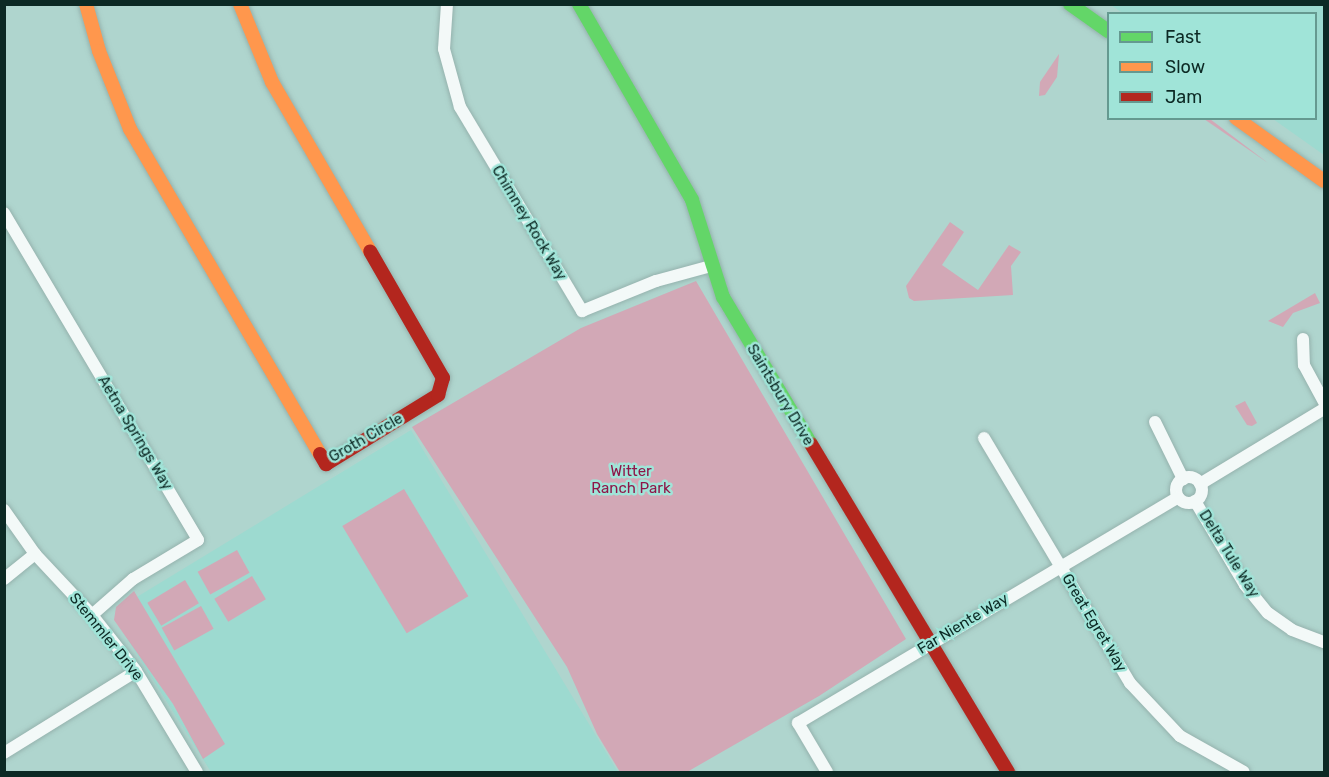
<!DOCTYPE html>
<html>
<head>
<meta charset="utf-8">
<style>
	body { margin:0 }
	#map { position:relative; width:1329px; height:777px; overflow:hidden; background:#afd5ce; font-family:Rubik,sans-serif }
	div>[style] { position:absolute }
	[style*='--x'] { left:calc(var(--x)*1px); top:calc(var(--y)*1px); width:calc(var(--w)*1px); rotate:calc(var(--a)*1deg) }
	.built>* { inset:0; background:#9ddad0 }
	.green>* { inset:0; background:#d2a8b6; transform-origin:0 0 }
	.roads { filter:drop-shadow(0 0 2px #95b2ad) drop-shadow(0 0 2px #95b2ad) }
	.street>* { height:12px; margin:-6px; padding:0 6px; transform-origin:6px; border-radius:6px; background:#f3f9f8 }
	.street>.ring { margin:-6px; padding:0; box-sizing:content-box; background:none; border:12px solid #f3f9f8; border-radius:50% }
	.fast>* { height:14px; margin:-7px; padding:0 7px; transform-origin:7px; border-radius:7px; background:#63d668 }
	.slow>* { height:14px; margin:-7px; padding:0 7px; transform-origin:7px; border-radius:7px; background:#ff974d }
	.jam>* { height:14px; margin:-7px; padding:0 7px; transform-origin:7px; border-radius:7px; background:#b3261e }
	span { translate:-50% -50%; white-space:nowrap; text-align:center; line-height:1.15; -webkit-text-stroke:5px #a0e4d8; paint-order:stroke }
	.street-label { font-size:15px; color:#0c2924 }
	.park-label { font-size:15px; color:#8e1548 }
	.frame { position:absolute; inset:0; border:6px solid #0c2924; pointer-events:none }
	.legend { position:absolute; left:1107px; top:12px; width:210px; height:108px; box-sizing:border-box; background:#a0e4d8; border:2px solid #659990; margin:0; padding:8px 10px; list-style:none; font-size:18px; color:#0c2924 }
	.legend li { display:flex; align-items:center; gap:12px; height:30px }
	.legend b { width:30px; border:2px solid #659990 }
</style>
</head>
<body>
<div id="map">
	<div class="built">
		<i style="clip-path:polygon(1111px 5px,1324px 5px,1324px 155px,1273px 119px,1316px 118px,1316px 14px,1124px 14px)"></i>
		<i style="clip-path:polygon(411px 430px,618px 772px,211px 772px,116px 621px,127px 603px)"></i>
	</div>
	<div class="green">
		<i style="clip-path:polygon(1059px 54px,1057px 77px,1045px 95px,1039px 96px,1040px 82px)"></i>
		<i style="clip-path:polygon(1204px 119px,1210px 119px,1268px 163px)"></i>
		<i style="clip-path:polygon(950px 222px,964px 232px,942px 265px,978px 290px,1009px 245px,1021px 252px,1011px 266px,1013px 295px,914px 301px,909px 298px,906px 286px)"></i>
		<i style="clip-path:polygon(696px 281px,906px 639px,819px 696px,687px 772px,620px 772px,597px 734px,567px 667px,412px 427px,581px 328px)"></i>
		<i style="clip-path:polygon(1315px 293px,1320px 303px,1293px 313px,1283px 327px,1268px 321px)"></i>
		<i style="clip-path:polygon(1245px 401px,1257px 423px,1252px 426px,1247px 425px,1235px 406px)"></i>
		<i style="left:404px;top:489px;width:125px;height:72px;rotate:59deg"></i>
		<i style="left:237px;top:550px;width:26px;height:45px;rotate:61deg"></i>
		<i style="left:252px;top:576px;width:27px;height:44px;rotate:59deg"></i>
		<i style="left:185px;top:580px;width:27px;height:44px;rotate:59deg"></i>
		<i style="clip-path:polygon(134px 591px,225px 744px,203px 759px,173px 704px,114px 620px,116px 607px)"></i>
		<i style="left:201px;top:606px;width:26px;height:45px;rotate:61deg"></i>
	</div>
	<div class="roads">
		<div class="street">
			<i style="--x:447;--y:4;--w:45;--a:93.8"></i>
			<i style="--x:444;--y:49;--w:60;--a:74.6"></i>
			<i style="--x:460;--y:107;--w:238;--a:59.1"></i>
			<i style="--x:582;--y:311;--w:80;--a:-22.1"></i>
			<i style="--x:656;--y:281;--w:57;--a:-15.3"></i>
			<i style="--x:4;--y:213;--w:380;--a:59.3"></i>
			<i style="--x:198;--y:540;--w:76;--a:149"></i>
			<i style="--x:133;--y:579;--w:55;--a:138.7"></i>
			<i style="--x:1303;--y:339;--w:26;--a:88"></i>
			<i style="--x:1304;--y:365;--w:42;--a:61.6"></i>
			<i style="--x:1155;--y:422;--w:64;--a:63.8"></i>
			<i style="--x:984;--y:438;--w:285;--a:59.2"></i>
			<i style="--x:1130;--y:683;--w:73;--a:46.7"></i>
			<i style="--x:1180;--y:736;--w:73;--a:29.4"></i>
			<i class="ring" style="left:1176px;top:477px;width:14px;height:14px"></i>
			<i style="--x:1200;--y:484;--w:145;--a:-31.2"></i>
			<i style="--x:1195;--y:501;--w:98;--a:59.2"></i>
			<i style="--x:1245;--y:585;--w:36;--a:51"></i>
			<i style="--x:1268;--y:613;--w:29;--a:35"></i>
			<i style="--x:1292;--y:630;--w:34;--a:21"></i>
			<i style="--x:4;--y:510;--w:54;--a:54.8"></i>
			<i style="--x:35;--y:554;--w:83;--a:46.9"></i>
			<i style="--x:92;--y:615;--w:71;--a:51.8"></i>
			<i style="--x:136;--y:671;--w:118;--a:58.9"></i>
			<i style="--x:4;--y:579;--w:40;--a:-39"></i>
			<i style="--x:4;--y:753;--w:155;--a:-31.8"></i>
			<i style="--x:827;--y:772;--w:57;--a:-120.6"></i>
			<i style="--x:798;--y:723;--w:442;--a:-30.7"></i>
		</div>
		<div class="fast">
			<i style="--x:579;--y:4;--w:226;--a:60"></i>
			<i style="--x:692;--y:200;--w:102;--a:72.3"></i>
			<i style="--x:723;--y:297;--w:171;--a:59.1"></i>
			<i style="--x:1070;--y:4;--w:47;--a:35.4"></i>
		</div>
		<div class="slow">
			<i style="--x:86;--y:4;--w:49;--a:74.5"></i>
			<i style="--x:99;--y:51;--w:84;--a:68.3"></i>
			<i style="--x:130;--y:129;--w:376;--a:59.7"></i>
			<i style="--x:240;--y:4;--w:84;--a:67.7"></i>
			<i style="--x:272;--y:82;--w:195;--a:59.9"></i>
			<i style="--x:1236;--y:118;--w:108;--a:35.6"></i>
		</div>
		<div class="jam">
			<i style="--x:811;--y:444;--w:383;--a:59"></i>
			<i style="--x:320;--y:454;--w:12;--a:59"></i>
			<i style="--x:326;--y:464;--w:132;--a:-31.6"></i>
			<i style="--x:438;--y:395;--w:18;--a:-74"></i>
			<i style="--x:443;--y:378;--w:146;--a:-119.9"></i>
		</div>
	</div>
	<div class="street-label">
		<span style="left:529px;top:223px;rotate:59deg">Chimney Rock Way</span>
		<span style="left:780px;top:395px;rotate:59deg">Saintsbury Drive</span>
		<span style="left:135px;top:433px;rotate:59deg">Aetna Springs Way</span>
		<span style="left:366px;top:438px;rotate:-30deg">Groth Circle</span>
		<span style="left:1229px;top:554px;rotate:58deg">Delta Tule Way</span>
		<span style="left:1094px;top:623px;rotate:59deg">Great Egret Way</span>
		<span style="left:963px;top:624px;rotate:-31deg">Far Niente Way</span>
		<span style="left:106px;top:637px;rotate:51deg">Stemmler Drive</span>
	</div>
	<div class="park-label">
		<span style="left:631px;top:480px">Witter<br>Ranch Park</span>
	</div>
	<div class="frame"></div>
	<ul class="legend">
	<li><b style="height:8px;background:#63d668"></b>Fast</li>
	<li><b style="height:8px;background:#ff974d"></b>Slow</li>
	<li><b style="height:8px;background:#b3261e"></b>Jam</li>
	</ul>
</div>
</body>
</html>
